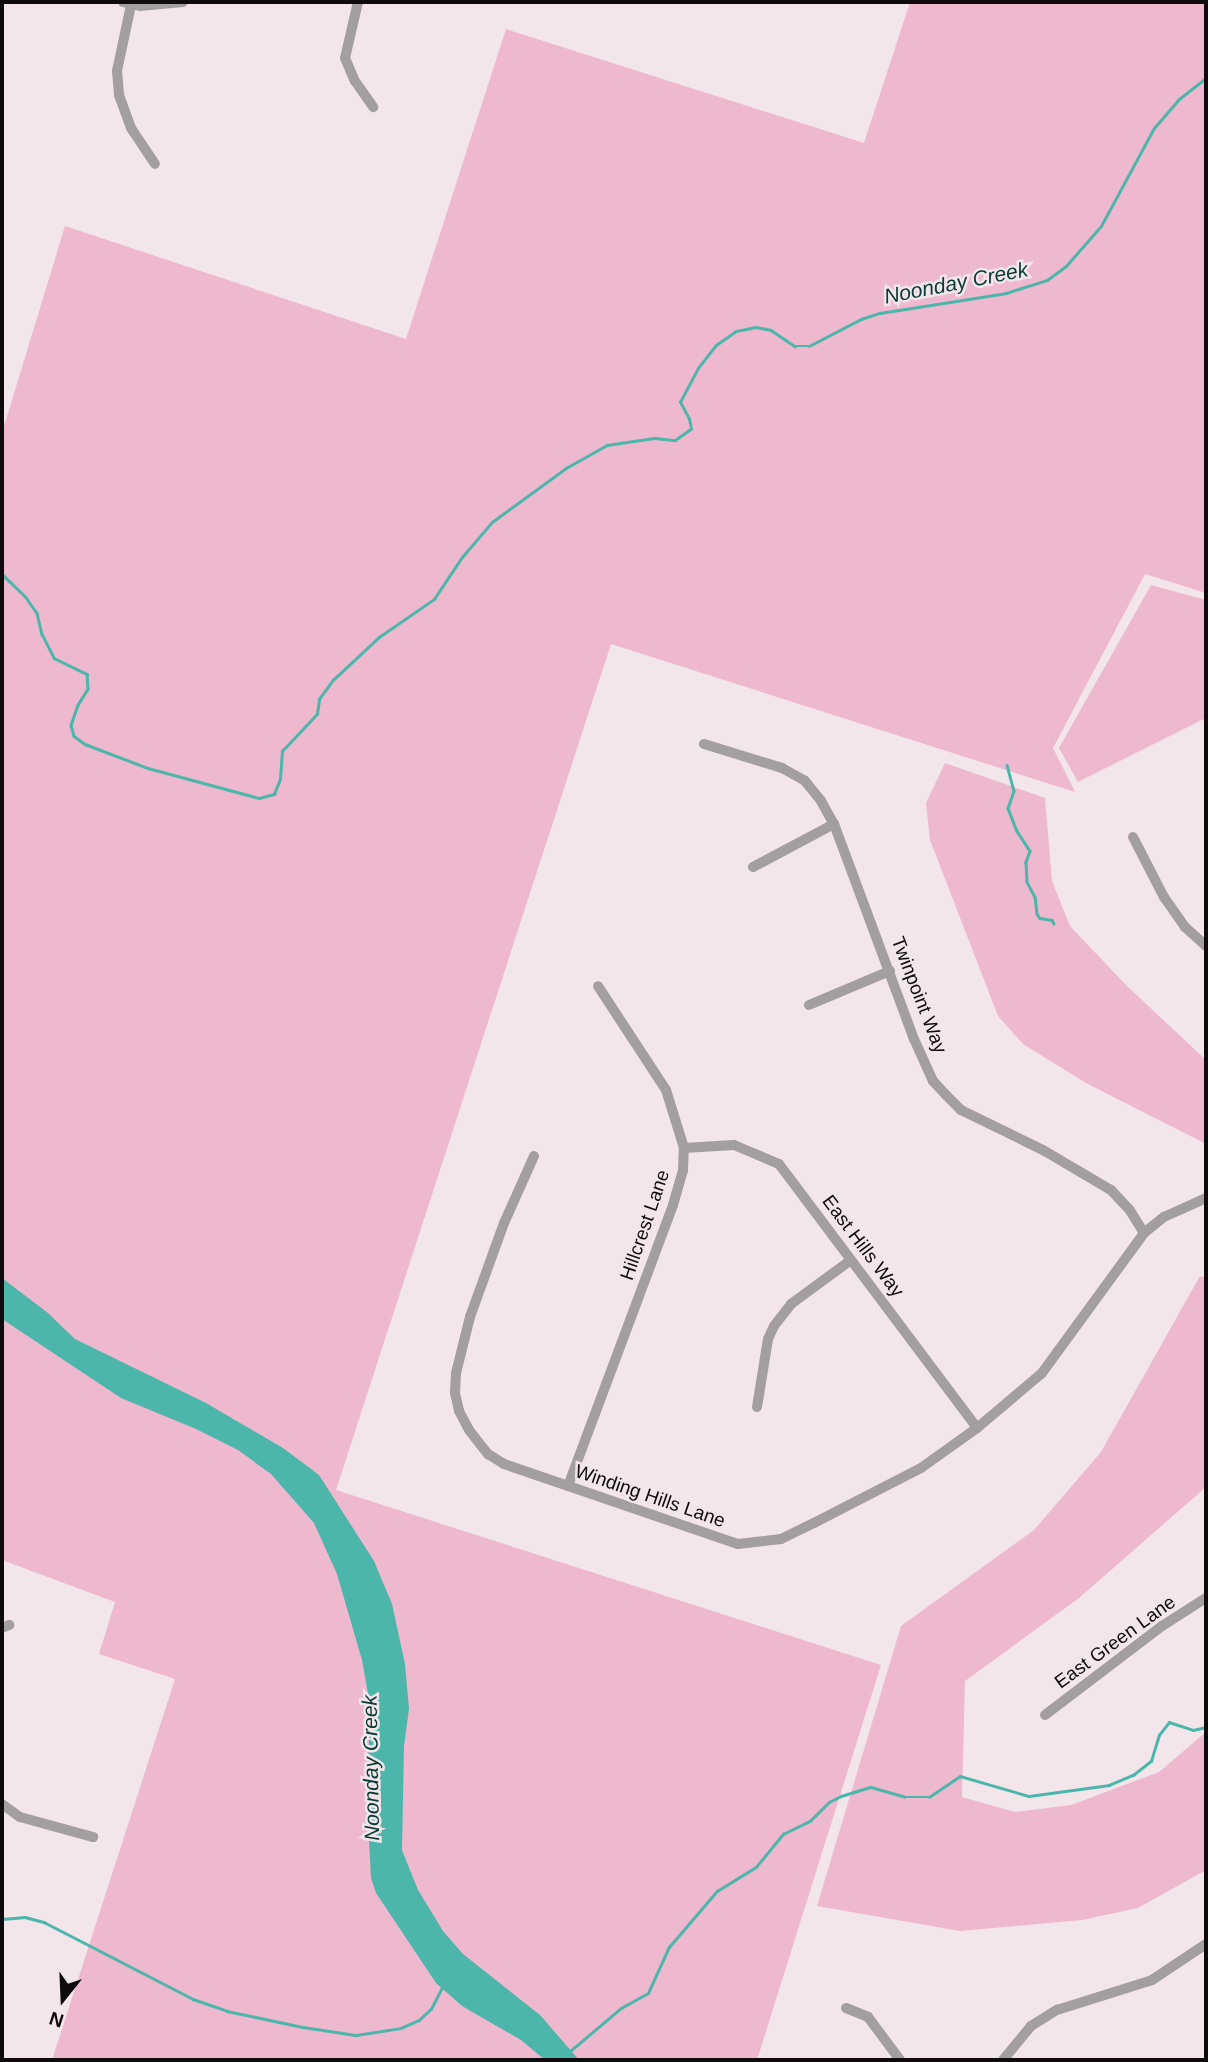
<!DOCTYPE html>
<html>
<head>
<meta charset="utf-8">
<style>
	body { margin:0 }
	#map { position:relative; width:1208px; height:2062px; overflow:hidden; background:#f3e6eb; font-family:Helvetica,sans-serif }
	div>[style] { position:absolute }
	[style*='--x'] { left:calc(var(--x)*1px); top:calc(var(--y)*1px); width:calc(var(--w)*1px); rotate:calc(var(--a)*1deg) }
	.green>* { inset:0; background:#eeb8ce }
	.water>* { inset:0; background:#4db6ab }
	.stream>* { height:2.5px; margin:-1.25px; padding:0 1.25px; transform-origin:1.25px; border-radius:1.25px; background:#4db6ab }
	.minor>* { height:10px; margin:-5px; padding:0 5px; transform-origin:5px; border-radius:5px; background:#a39ea0 }
	span { translate:-50% -50%; white-space:nowrap; text-align:center; line-height:1.15; -webkit-text-stroke:5px #f3e6eb; paint-order:stroke }
	.street-label { font-size:19px; color:#0f0b0c }
	.water-label { font-size:21px; color:#083a36; font-style:italic }
	.frame { position:absolute; inset:0; border:4px solid #0f0b0c; pointer-events:none }
	.north { position:absolute; left:28px; top:1964px; width:70px; height:70px; -webkit-text-stroke:5px #f3e6eb; paint-order:stroke; rotate:198deg; font-size:19px; font-weight:700; line-height:28px; text-align:center; color:#0f0b0c }
	.north::after { content:''; display:block; margin:auto; width:24px; height:32px; background:#0f0b0c; clip-path:polygon(50% 0,100% 100%,50% 72%,0 100%) }
</style>
</head>
<body>
<div id="map">
	<div class="green">
		<i style="clip-path:polygon(910px 2px,1206px 2px,1206px 593px,1145px 574px,1053px 748px,1075px 792px,611px 644px,336px 1490px,881px 1665px,757px 2060px,52px 2060px,175px 1679px,99px 1654px,115px 1602px,2px 1560px,2px 423px,5px 423px,65px 226px,406px 339px,506px 29px,864px 143px)"></i>
		<i style="clip-path:polygon(1151px 585px,1206px 600px,1206px 718px,1078px 782px,1059px 748px)"></i>
		<i style="clip-path:polygon(945px 763px,1045px 798px,1052px 881px,1070px 926px,1127px 986px,1206px 1060px,1206px 1144px,1086px 1083px,1023px 1044px,998px 1016px,930px 840px,926px 803px)"></i>
		<i style="clip-path:polygon(1200px 1276px,1206px 1278px,1206px 1487px,1079px 1598px,965px 1681px,962px 1797px,1015px 1812px,1071px 1805px,1159px 1772px,1206px 1732px,1206px 1870px,1138px 1908px,1082px 1920px,960px 1931px,817px 1906px,901px 1626px,1034px 1530px,1101px 1452px)"></i>
	</div>
	<div class="water">
		<i style="clip-path:polygon(2px 1278px,48px 1313px,75px 1339px,206px 1403px,283px 1448px,319px 1475px,374px 1561px,392px 1604px,405px 1664px,409px 1709px,404px 1746px,402px 1850px,418px 1890px,443px 1931px,463px 1954px,540px 2015px,579px 2060px,545px 2060px,521px 2040px,462px 2006px,436px 1983px,376px 1893px,371px 1878px,367px 1801px,370px 1705px,362px 1660px,337px 1574px,314px 1523px,271px 1474px,238px 1450px,196px 1429px,121px 1398px,2px 1319px)"></i>
	</div>
	<div class="stream">
		<i style="--x:2;--y:574;--w:32;--a:44"></i>
		<i style="--x:25;--y:596;--w:21;--a:55"></i>
		<i style="--x:37;--y:613;--w:22;--a:77"></i>
		<i style="--x:42;--y:634;--w:27;--a:63"></i>
		<i style="--x:54;--y:658;--w:37;--a:26"></i>
		<i style="--x:87;--y:674;--w:15;--a:86"></i>
		<i style="--x:88;--y:689;--w:19;--a:122"></i>
		<i style="--x:78;--y:705;--w:21;--a:109"></i>
		<i style="--x:71;--y:725;--w:11;--a:75"></i>
		<i style="--x:74;--y:736;--w:14;--a:36"></i>
		<i style="--x:85;--y:744;--w:67;--a:20.9"></i>
		<i style="--x:148;--y:768;--w:115;--a:15.1"></i>
		<i style="--x:259;--y:798;--w:16;--a:-15"></i>
		<i style="--x:274;--y:794;--w:16;--a:-68"></i>
		<i style="--x:280;--y:779;--w:28;--a:-86"></i>
		<i style="--x:282;--y:751;--w:51;--a:-46.6"></i>
		<i style="--x:317;--y:714;--w:15;--a:-82"></i>
		<i style="--x:319;--y:699;--w:24;--a:-54"></i>
		<i style="--x:333;--y:680;--w:63;--a:-43.1"></i>
		<i style="--x:379;--y:637;--w:67;--a:-34.6"></i>
		<i style="--x:434;--y:599;--w:50;--a:-56.3"></i>
		<i style="--x:462;--y:557;--w:46;--a:-49.4"></i>
		<i style="--x:492;--y:522;--w:92;--a:-36.1"></i>
		<i style="--x:566;--y:468;--w:47;--a:-29.3"></i>
		<i style="--x:607;--y:445;--w:49;--a:-8.3"></i>
		<i style="--x:655;--y:438;--w:20;--a:6"></i>
		<i style="--x:675;--y:440;--w:19;--a:-35"></i>
		<i style="--x:691;--y:429;--w:10;--a:-101"></i>
		<i style="--x:689;--y:419;--w:19;--a:-118"></i>
		<i style="--x:680;--y:402;--w:38;--a:-62"></i>
		<i style="--x:698;--y:368;--w:29;--a:-52"></i>
		<i style="--x:716;--y:345;--w:24;--a:-35"></i>
		<i style="--x:736;--y:331;--w:20;--a:-11"></i>
		<i style="--x:756;--y:327;--w:15;--a:11"></i>
		<i style="--x:771;--y:330;--w:29;--a:34"></i>
		<i style="--x:795;--y:346;--w:14;--a:0"></i>
		<i style="--x:809;--y:346;--w:59;--a:-27.4"></i>
		<i style="--x:861;--y:319;--w:20;--a:-18"></i>
		<i style="--x:880;--y:313;--w:128;--a:-9"></i>
		<i style="--x:1006;--y:293;--w:43;--a:-17.6"></i>
		<i style="--x:1047;--y:280;--w:24;--a:-36"></i>
		<i style="--x:1066;--y:266;--w:53;--a:-48.8"></i>
		<i style="--x:1101;--y:226;--w:111;--a:-61.6"></i>
		<i style="--x:1154;--y:128;--w:38;--a:-49"></i>
		<i style="--x:1179;--y:99;--w:34;--a:-38"></i>
		<i style="--x:1007;--y:765;--w:27;--a:75"></i>
		<i style="--x:1014;--y:791;--w:18;--a:109"></i>
		<i style="--x:1008;--y:808;--w:25;--a:69"></i>
		<i style="--x:1017;--y:831;--w:24;--a:57"></i>
		<i style="--x:1030;--y:851;--w:12;--a:110"></i>
		<i style="--x:1026;--y:862;--w:20;--a:87"></i>
		<i style="--x:1027;--y:882;--w:17;--a:62"></i>
		<i style="--x:1035;--y:897;--w:17;--a:83"></i>
		<i style="--x:1037;--y:914;--w:5;--a:53"></i>
		<i style="--x:1040;--y:918;--w:12;--a:9"></i>
		<i style="--x:1052;--y:920;--w:4;--a:63"></i>
		<i style="--x:2;--y:1919;--w:23;--a:-5"></i>
		<i style="--x:25;--y:1917;--w:20;--a:15"></i>
		<i style="--x:44;--y:1922;--w:168;--a:27.3"></i>
		<i style="--x:193;--y:1999;--w:36;--a:19"></i>
		<i style="--x:227;--y:2011;--w:78;--a:11.9"></i>
		<i style="--x:303;--y:2027;--w:54;--a:8.6"></i>
		<i style="--x:356;--y:2035;--w:46;--a:-8.8"></i>
		<i style="--x:401;--y:2028;--w:20;--a:-24"></i>
		<i style="--x:419;--y:2020;--w:16;--a:-43"></i>
		<i style="--x:431;--y:2009;--w:27;--a:-63"></i>
		<i style="--x:569;--y:2052;--w:68;--a:-40.2"></i>
		<i style="--x:621;--y:2008;--w:31;--a:-29"></i>
		<i style="--x:648;--y:1993;--w:51;--a:-65.5"></i>
		<i style="--x:669;--y:1947;--w:74;--a:-49.4"></i>
		<i style="--x:717;--y:1891;--w:46;--a:-31.6"></i>
		<i style="--x:756;--y:1867;--w:43;--a:-50.7"></i>
		<i style="--x:783;--y:1834;--w:30;--a:-26"></i>
		<i style="--x:810;--y:1821;--w:27;--a:-45"></i>
		<i style="--x:829;--y:1802;--w:13;--a:-27"></i>
		<i style="--x:841;--y:1796;--w:31;--a:-17"></i>
		<i style="--x:871;--y:1787;--w:35;--a:16"></i>
		<i style="--x:905;--y:1797;--w:24;--a:0"></i>
		<i style="--x:929;--y:1797;--w:37;--a:-34"></i>
		<i style="--x:960;--y:1776;--w:72;--a:16.2"></i>
		<i style="--x:1029;--y:1796;--w:81;--a:-7.8"></i>
		<i style="--x:1109;--y:1785;--w:26;--a:-23"></i>
		<i style="--x:1133;--y:1775;--w:23;--a:-38"></i>
		<i style="--x:1151;--y:1761;--w:27;--a:-73"></i>
		<i style="--x:1159;--y:1735;--w:16;--a:-52"></i>
		<i style="--x:1169;--y:1722;--w:25;--a:18"></i>
		<i style="--x:1193;--y:1730;--w:13;--a:-13"></i>
	</div>
	<div class="minor">
		<i style="--x:123;--y:2;--w:17;--a:13"></i>
		<i style="--x:140;--y:6;--w:43;--a:-5.3"></i>
		<i style="--x:358;--y:2;--w:57;--a:103.1"></i>
		<i style="--x:345;--y:58;--w:25;--a:67"></i>
		<i style="--x:355;--y:81;--w:32;--a:55"></i>
		<i style="--x:131;--y:5;--w:67;--a:102"></i>
		<i style="--x:117;--y:71;--w:24;--a:85"></i>
		<i style="--x:119;--y:95;--w:35;--a:70"></i>
		<i style="--x:131;--y:128;--w:43;--a:56.3"></i>
		<i style="--x:704;--y:744;--w:82;--a:17.1"></i>
		<i style="--x:782;--y:768;--w:26;--a:29"></i>
		<i style="--x:805;--y:781;--w:26;--a:51"></i>
		<i style="--x:821;--y:801;--w:26;--a:61"></i>
		<i style="--x:834;--y:824;--w:229;--a:69.6"></i>
		<i style="--x:914;--y:1039;--w:46;--a:65.7"></i>
		<i style="--x:933;--y:1081;--w:19;--a:47"></i>
		<i style="--x:946;--y:1095;--w:21;--a:45"></i>
		<i style="--x:961;--y:1110;--w:91;--a:26"></i>
		<i style="--x:1043;--y:1150;--w:79;--a:30.5"></i>
		<i style="--x:1111;--y:1190;--w:26;--a:47"></i>
		<i style="--x:1129;--y:1209;--w:28;--a:58"></i>
		<i style="--x:1133;--y:837;--w:68;--a:62.7"></i>
		<i style="--x:1164;--y:897;--w:37;--a:55"></i>
		<i style="--x:1185;--y:927;--w:28;--a:42"></i>
		<i style="--x:753;--y:867;--w:92;--a:-28"></i>
		<i style="--x:809;--y:1005;--w:88;--a:-22.8"></i>
		<i style="--x:684;--y:1148;--w:50;--a:-3.4"></i>
		<i style="--x:734;--y:1145;--w:49;--a:22.9"></i>
		<i style="--x:779;--y:1164;--w:330;--a:53.1"></i>
		<i style="--x:534;--y:1156;--w:73;--a:114.1"></i>
		<i style="--x:504;--y:1223;--w:100;--a:109.9"></i>
		<i style="--x:470;--y:1317;--w:58;--a:104"></i>
		<i style="--x:456;--y:1373;--w:20;--a:93"></i>
		<i style="--x:455;--y:1393;--w:18;--a:77"></i>
		<i style="--x:459;--y:1411;--w:21;--a:62"></i>
		<i style="--x:469;--y:1430;--w:31;--a:52"></i>
		<i style="--x:488;--y:1454;--w:19;--a:32"></i>
		<i style="--x:504;--y:1464;--w:247;--a:18.9"></i>
		<i style="--x:738;--y:1544;--w:43;--a:-6.6"></i>
		<i style="--x:781;--y:1539;--w:37;--a:-26"></i>
		<i style="--x:814;--y:1523;--w:120;--a:-27.2"></i>
		<i style="--x:921;--y:1468;--w:69;--a:-35.5"></i>
		<i style="--x:977;--y:1428;--w:85;--a:-40.2"></i>
		<i style="--x:1042;--y:1373;--w:173;--a:-53.9"></i>
		<i style="--x:1144;--y:1233;--w:26;--a:-39"></i>
		<i style="--x:1164;--y:1217;--w:46;--a:-24.3"></i>
		<i style="--x:757;--y:1407;--w:69;--a:-80.8"></i>
		<i style="--x:768;--y:1339;--w:14;--a:-65"></i>
		<i style="--x:774;--y:1326;--w:28;--a:-52"></i>
		<i style="--x:791;--y:1304;--w:74;--a:-36.3"></i>
		<i style="--x:568;--y:1486;--w:300;--a:-69.5"></i>
		<i style="--x:673;--y:1205;--w:35;--a:-74"></i>
		<i style="--x:683;--y:1171;--w:23;--a:-88"></i>
		<i style="--x:684;--y:1148;--w:61;--a:-107.2"></i>
		<i style="--x:666;--y:1090;--w:124;--a:-123.2"></i>
		<i style="--x:2;--y:1628;--w:8;--a:-23"></i>
		<i style="--x:1045;--y:1715;--w:147;--a:-37.3"></i>
		<i style="--x:1162;--y:1626;--w:52;--a:-32.5"></i>
		<i style="--x:2;--y:1804;--w:22;--a:36"></i>
		<i style="--x:20;--y:1817;--w:76;--a:15.3"></i>
		<i style="--x:846;--y:2008;--w:24;--a:22"></i>
		<i style="--x:868;--y:2017;--w:54;--a:53.3"></i>
		<i style="--x:1003;--y:2060;--w:44;--a:-50.5"></i>
		<i style="--x:1031;--y:2026;--w:31;--a:-32"></i>
		<i style="--x:1057;--y:2010;--w:100;--a:-17.5"></i>
		<i style="--x:1152;--y:1980;--w:65;--a:-33.7"></i>
	</div>
	<div class="street-label">
		<span style="left:919px;top:995px;rotate:69deg">Twinpoint Way</span>
		<span style="left:645px;top:1225px;rotate:-71deg">Hillcrest Lane</span>
		<span style="left:863px;top:1246px;rotate:53deg">East Hills Way</span>
		<span style="left:650px;top:1496px;rotate:19deg">Winding Hills Lane</span>
		<span style="left:1115px;top:1642px;rotate:-36deg">East Green Lane</span>
	</div>
	<div class="water-label">
		<span style="left:956px;top:283px;rotate:-11deg">Noonday Creek</span>
		<span style="left:371px;top:1768px;rotate:-91deg">Noonday Creek</span>
	</div>
	<div class="frame"></div>
	<div class="north">N</div>
</div>
</body>
</html>
